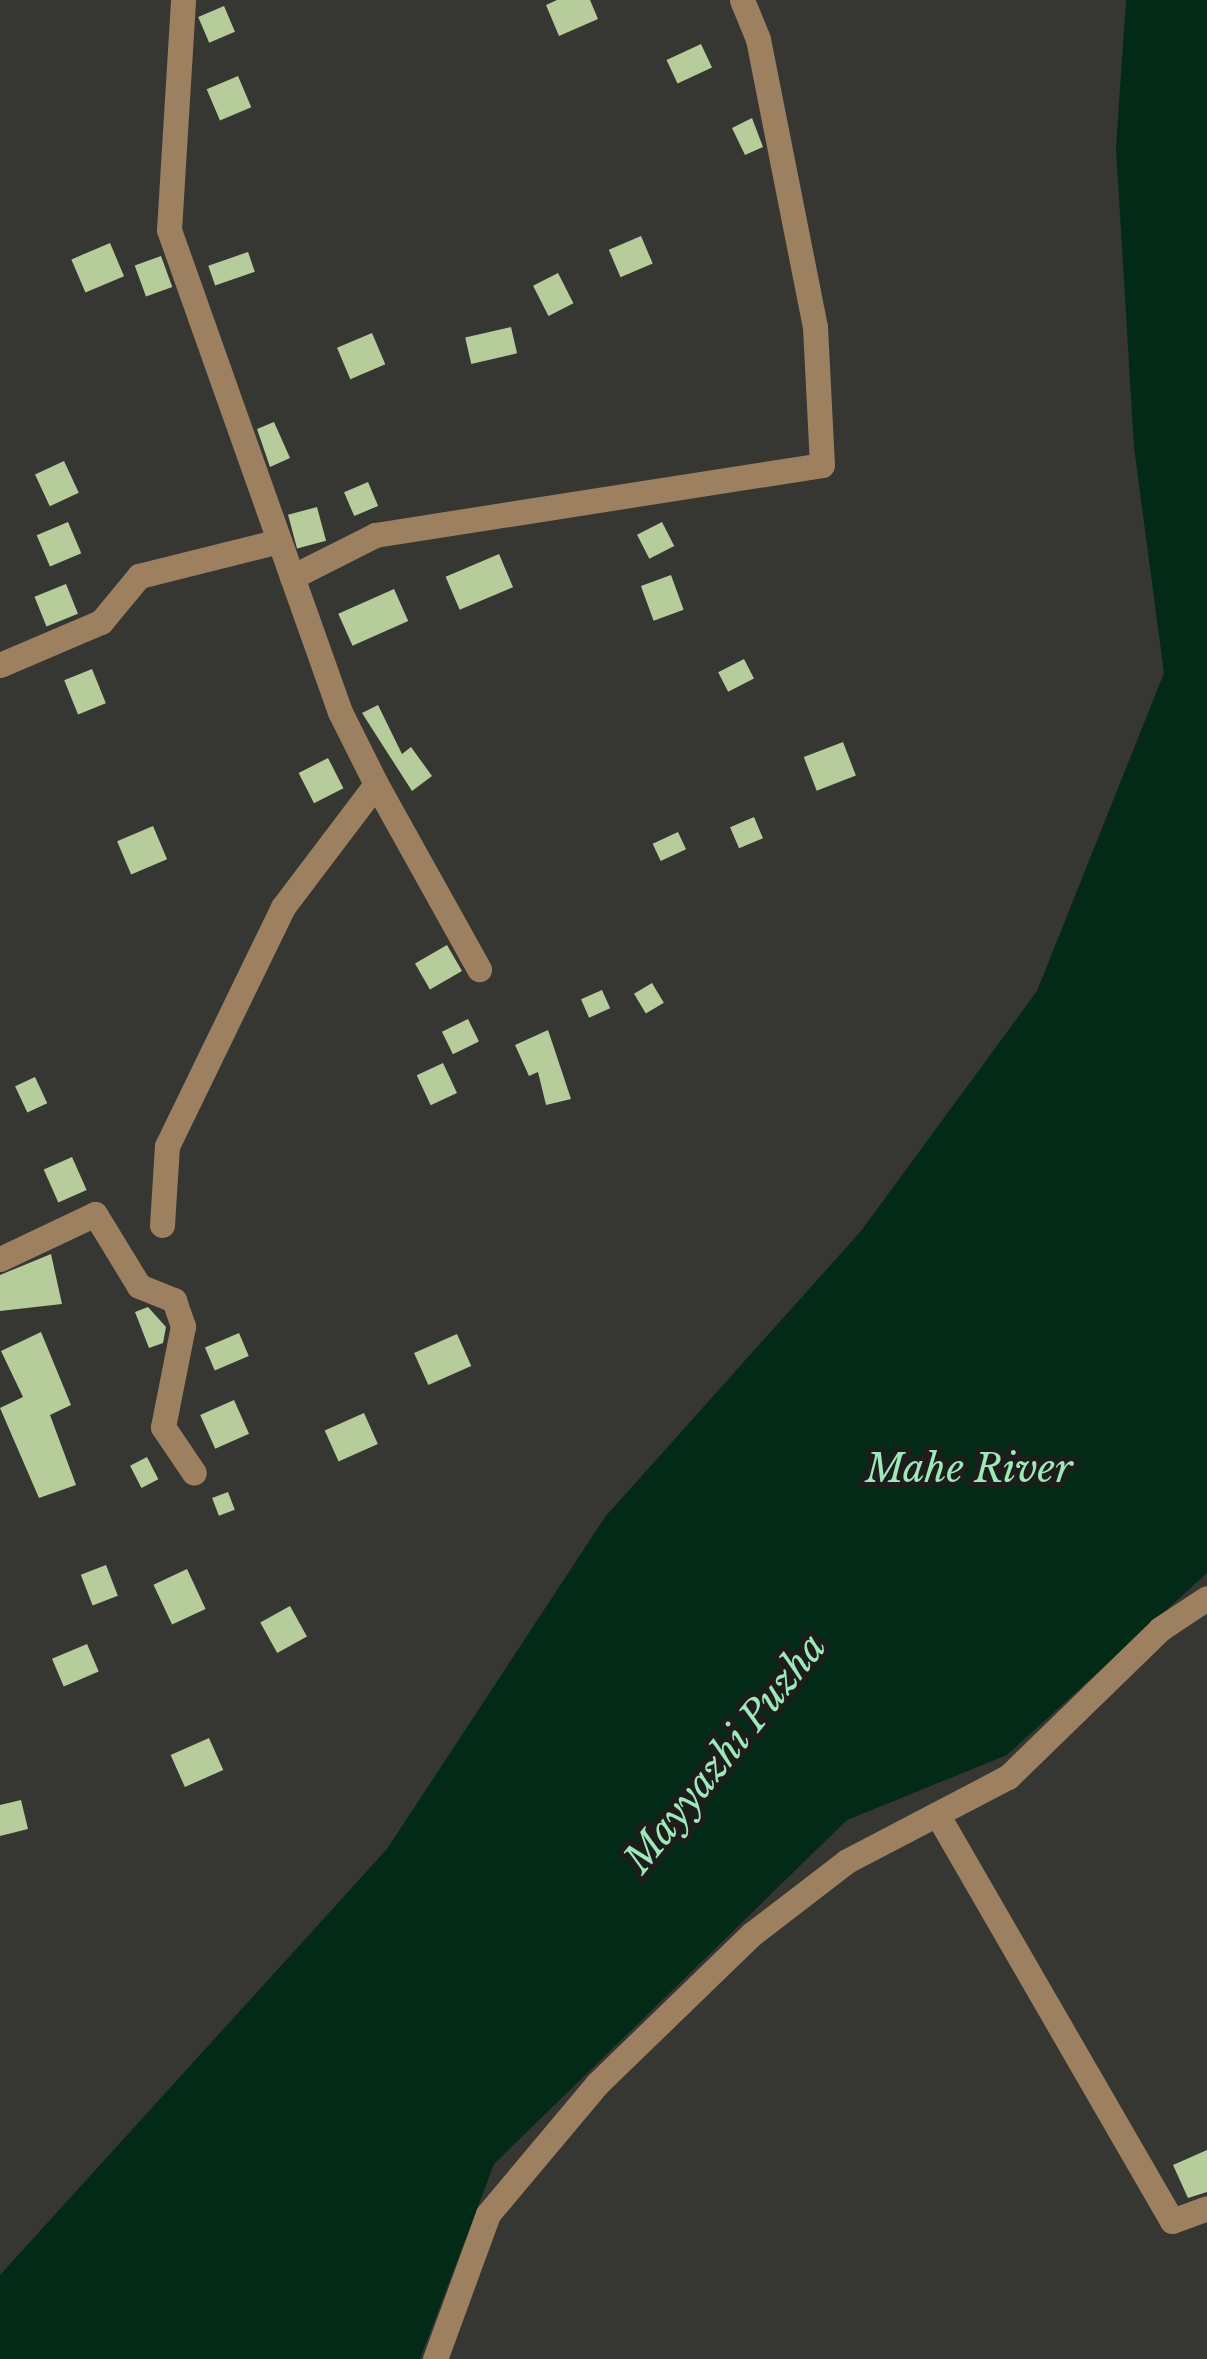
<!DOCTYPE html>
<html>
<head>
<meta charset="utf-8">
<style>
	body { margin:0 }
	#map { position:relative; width:1207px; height:2359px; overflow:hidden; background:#363632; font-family:"Libre Baskerville",serif }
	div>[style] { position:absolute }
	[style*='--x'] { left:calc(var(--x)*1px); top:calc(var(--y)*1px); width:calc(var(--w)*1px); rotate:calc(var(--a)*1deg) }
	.water>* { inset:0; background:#032a16 }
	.building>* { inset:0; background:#b6cc9b; transform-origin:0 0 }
	.minor>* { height:25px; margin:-12.5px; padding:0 12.5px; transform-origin:12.5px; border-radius:12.5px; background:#9d805f }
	span { translate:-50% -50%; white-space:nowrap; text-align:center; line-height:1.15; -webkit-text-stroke:10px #1e1d1b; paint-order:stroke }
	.water-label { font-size:38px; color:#9ce9b9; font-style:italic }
</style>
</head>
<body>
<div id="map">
	<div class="water">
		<i style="clip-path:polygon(1126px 0,1207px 0,1207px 1573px,1007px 1755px,847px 1820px,494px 2164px,420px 2359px,0 2359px,0 2275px,387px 1849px,605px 1517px,861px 1231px,1037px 991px,1164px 673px,1134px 447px,1116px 148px)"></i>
	</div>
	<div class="building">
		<i style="clip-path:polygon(557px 0,590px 0,598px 19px,559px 36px,546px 5px)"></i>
		<i style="left:224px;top:6px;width:28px;height:28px;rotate:67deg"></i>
		<i style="left:701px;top:44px;width:26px;height:38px;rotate:65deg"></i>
		<i style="left:238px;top:76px;width:34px;height:34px;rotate:67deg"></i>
		<i style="clip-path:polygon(752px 118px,763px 147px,745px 155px,732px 128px)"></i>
		<i style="left:641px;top:236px;width:30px;height:35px;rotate:67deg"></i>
		<i style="left:110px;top:243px;width:36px;height:42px;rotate:67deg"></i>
		<i style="left:248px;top:252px;width:21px;height:42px;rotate:71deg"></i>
		<i style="left:161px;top:256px;width:33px;height:28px;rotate:70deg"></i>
		<i style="left:558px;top:273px;width:34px;height:28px;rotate:63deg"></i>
		<i style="left:511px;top:327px;width:27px;height:47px;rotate:77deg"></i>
		<i style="left:372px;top:333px;width:34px;height:38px;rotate:67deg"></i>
		<i style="clip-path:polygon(274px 422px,290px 458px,270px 467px,257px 429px)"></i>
		<i style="left:64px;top:461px;width:35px;height:32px;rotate:65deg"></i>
		<i style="left:368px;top:482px;width:26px;height:26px;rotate:67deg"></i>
		<i style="left:317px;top:507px;width:35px;height:30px;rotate:75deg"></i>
		<i style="left:68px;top:522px;width:34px;height:34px;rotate:67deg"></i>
		<i style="left:662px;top:522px;width:27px;height:28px;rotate:63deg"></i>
		<i style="left:499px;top:554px;width:36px;height:58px;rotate:67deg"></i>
		<i style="left:671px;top:575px;width:37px;height:32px;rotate:70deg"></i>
		<i style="left:66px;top:584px;width:32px;height:34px;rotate:68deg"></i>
		<i style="left:394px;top:589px;width:35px;height:61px;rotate:66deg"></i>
		<i style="left:744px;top:659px;width:22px;height:29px;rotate:63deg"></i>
		<i style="left:92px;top:669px;width:37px;height:30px;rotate:68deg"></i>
		<i style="clip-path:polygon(378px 705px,402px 754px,411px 747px,432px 776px,412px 791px,362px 713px)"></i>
		<i style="left:843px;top:742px;width:36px;height:42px;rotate:69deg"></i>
		<i style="left:328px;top:758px;width:34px;height:33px;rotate:63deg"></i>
		<i style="left:754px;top:817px;width:23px;height:26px;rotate:67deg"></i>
		<i style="left:153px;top:826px;width:36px;height:39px;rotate:67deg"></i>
		<i style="left:678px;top:832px;width:19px;height:28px;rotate:65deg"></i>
		<i style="left:447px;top:945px;width:30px;height:37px;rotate:60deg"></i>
		<i style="left:652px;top:983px;width:23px;height:21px;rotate:59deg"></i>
		<i style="left:602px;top:990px;width:20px;height:23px;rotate:66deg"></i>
		<i style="left:468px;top:1019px;width:25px;height:29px;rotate:64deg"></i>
		<i style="clip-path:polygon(548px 1030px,571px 1099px,546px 1105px,538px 1072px,529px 1076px,515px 1045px)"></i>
		<i style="left:443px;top:1063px;width:33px;height:29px;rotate:65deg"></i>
		<i style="left:35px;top:1077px;width:29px;height:22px;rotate:65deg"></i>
		<i style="left:72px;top:1157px;width:36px;height:31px;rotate:66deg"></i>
		<i style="clip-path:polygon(51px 1254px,62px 1304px,0 1311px,0 1275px)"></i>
		<i style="clip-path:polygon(148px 1307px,166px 1327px,163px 1343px,149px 1348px,135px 1312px)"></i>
		<i style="clip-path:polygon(41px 1332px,71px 1405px,50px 1415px,76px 1485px,39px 1498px,0 1408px,23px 1397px,1px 1351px)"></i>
		<i style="left:239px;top:1333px;width:25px;height:37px;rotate:67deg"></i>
		<i style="left:457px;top:1334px;width:35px;height:47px;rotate:66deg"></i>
		<i style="left:234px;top:1400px;width:37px;height:37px;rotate:66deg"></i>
		<i style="left:364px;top:1413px;width:34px;height:43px;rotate:66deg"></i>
		<i style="left:147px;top:1457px;width:25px;height:19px;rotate:63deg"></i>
		<i style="left:228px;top:1492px;width:19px;height:17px;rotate:69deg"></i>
		<i style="left:106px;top:1565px;width:33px;height:27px;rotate:69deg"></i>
		<i style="left:187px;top:1569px;width:44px;height:37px;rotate:65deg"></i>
		<i style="left:290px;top:1606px;width:35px;height:34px;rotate:61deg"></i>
		<i style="left:87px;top:1644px;width:30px;height:38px;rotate:67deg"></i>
		<i style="left:209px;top:1738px;width:35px;height:42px;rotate:66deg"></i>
		<i style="clip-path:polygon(21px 1800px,28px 1829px,0 1836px,0 1805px)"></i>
		<i style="clip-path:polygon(1207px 2150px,1207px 2192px,1188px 2198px,1173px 2165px)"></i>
	</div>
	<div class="minor">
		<i style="--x:292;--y:577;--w:93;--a:-26.8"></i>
		<i style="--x:375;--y:535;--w:452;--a:-8.9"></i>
		<i style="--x:822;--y:465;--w:138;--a:-92.9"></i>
		<i style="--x:815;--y:327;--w:294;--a:-101.2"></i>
		<i style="--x:758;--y:39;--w:42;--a:-112.3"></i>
		<i style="--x:0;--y:665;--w:110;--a:-23.1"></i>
		<i style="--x:101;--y:622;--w:60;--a:-50.4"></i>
		<i style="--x:139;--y:576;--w:144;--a:-14"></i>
		<i style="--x:376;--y:784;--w:212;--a:60.9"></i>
		<i style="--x:162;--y:1225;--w:79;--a:-86.4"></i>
		<i style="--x:167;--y:1146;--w:266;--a:-64.1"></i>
		<i style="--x:283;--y:907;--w:154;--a:-52.9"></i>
		<i style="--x:376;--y:784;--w:80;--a:-116.6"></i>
		<i style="--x:340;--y:712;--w:511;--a:-109.53"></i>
		<i style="--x:169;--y:230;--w:230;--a:-86.5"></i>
		<i style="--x:0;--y:1259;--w:105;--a:-25.3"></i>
		<i style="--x:95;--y:1214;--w:84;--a:58.6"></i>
		<i style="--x:139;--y:1286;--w:38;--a:22"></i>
		<i style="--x:174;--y:1300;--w:28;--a:71"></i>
		<i style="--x:183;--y:1326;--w:103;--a:101.2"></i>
		<i style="--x:163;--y:1427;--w:55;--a:56"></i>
		<i style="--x:937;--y:1814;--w:470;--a:60"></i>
		<i style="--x:1172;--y:2221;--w:37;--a:-20"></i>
		<i style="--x:435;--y:2359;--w:154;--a:-69.9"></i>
		<i style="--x:488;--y:2214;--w:170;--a:-50"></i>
		<i style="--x:597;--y:2084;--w:216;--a:-44.1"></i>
		<i style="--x:752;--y:1934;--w:120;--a:-37.5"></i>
		<i style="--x:847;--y:1861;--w:182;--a:-27.6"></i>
		<i style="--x:1008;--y:1777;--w:212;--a:-44.2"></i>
		<i style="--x:1160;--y:1629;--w:56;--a:-33.4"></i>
	</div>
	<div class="water-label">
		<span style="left:969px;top:1469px">Mahe River</span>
		<span style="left:725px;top:1753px;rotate:-51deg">Mayyazhi Puzha</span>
	</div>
</div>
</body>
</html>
